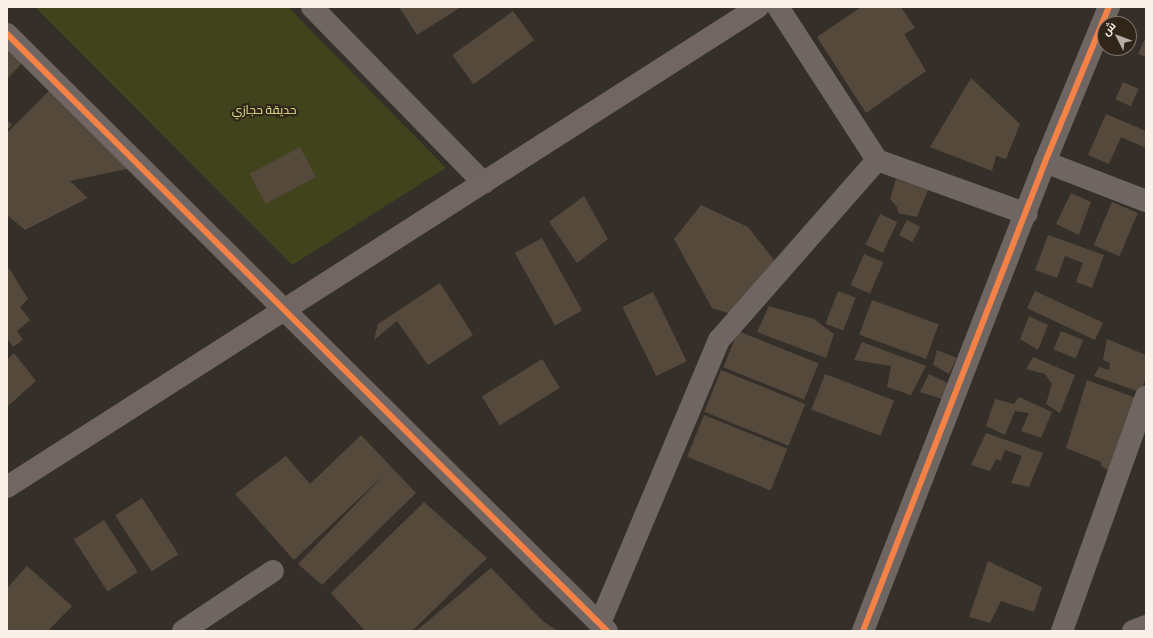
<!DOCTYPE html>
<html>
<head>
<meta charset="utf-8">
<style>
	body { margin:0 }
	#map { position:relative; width:1153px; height:638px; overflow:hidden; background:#352f29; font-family:Barlow,Cairo,sans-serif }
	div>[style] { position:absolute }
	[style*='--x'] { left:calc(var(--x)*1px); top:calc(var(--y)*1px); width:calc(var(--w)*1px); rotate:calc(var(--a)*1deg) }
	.green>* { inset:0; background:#40431c }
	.building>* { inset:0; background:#55493c; transform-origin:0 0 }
	.street>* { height:22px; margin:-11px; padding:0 11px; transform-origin:11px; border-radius:11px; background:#6f6562 }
	.secondary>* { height:22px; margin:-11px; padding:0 11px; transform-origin:11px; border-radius:11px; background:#716663 }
	.cycleway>* { height:6px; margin:-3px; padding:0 3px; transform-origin:3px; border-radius:3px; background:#f48246 }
	span { translate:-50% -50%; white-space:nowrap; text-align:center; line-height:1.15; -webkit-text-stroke:4px #312419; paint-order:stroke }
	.park-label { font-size:12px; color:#dfe886 }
	.frame { position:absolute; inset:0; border:8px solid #faf1ea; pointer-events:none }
	.north { position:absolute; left:1097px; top:16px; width:40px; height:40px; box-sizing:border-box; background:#312419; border:1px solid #81766d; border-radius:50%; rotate:312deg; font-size:11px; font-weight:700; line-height:16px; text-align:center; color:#faf1ea }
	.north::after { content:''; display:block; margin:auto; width:14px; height:18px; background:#b5ada6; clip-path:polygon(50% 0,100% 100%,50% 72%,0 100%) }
</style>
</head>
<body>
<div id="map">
	<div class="green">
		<i style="clip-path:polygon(35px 7px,288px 7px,446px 168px,292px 265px)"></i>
	</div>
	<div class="building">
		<i style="clip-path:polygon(399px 7px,461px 7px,417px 35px)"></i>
		<i style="clip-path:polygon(861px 7px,901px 7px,915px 28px,904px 34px,926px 71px,866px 113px,817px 37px)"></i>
		<i style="left:513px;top:11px;width:36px;height:75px;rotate:54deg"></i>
		<i style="clip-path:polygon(1146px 36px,1146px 57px,1138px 54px)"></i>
		<i style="clip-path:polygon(7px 42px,25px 60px,7px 79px)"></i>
		<i style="clip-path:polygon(971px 78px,1020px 124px,1006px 159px,996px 156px,992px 171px,930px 147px)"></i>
		<i style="left:1123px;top:82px;width:17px;height:19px;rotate:24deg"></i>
		<i style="clip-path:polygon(51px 89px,131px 168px,70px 181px,88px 198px,25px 230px,7px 215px,7px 133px)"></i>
		<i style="clip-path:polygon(1106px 114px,1146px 131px,1146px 148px,1121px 137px,1109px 164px,1088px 155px)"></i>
		<i style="clip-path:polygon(7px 120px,12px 125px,7px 130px)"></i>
		<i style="left:300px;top:147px;width:34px;height:57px;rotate:62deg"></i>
		<i style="clip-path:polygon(896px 179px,928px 190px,917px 217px,898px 213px,897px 207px,890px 199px)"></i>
		<i style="clip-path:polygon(1071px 193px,1091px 202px,1079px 235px,1056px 224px)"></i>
		<i style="clip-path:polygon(584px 196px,608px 239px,577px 263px,549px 222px)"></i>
		<i style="left:1112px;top:202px;width:28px;height:47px;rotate:23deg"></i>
		<i style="clip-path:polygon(701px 205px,748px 227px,778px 265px,734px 315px,712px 308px,674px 239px)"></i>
		<i style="left:880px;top:214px;width:19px;height:34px;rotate:25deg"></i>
		<i style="left:907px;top:220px;width:15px;height:17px;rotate:28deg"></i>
		<i style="clip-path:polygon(1048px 235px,1104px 255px,1092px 288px,1076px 282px,1083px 263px,1065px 256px,1057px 278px,1035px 270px)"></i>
		<i style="left:542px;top:238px;width:83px;height:31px;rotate:61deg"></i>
		<i style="left:864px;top:254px;width:21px;height:34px;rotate:23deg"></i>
		<i style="clip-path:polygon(9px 268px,28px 299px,20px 307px,30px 320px,17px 331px,23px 340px,13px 347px,7px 338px,7px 270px)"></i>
		<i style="clip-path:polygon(440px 283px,473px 335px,428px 365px,397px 321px,374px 340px,378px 324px)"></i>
		<i style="left:838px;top:291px;width:19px;height:35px;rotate:21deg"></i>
		<i style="left:1035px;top:291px;width:75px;height:19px;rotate:25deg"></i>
		<i style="left:653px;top:292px;width:77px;height:34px;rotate:64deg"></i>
		<i style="left:872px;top:300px;width:71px;height:37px;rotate:20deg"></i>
		<i style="clip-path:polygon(769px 306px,814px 319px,834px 334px,826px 358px,757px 332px)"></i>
		<i style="clip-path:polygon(1029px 316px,1048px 325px,1038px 350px,1020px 339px)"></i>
		<i style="left:738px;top:331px;width:87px;height:39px;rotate:22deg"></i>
		<i style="left:1061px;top:331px;width:24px;height:20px;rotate:22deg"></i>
		<i style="clip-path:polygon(1107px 339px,1146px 355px,1146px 379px,1140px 392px,1094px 376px,1099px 367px,1109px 370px,1110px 363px,1103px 360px)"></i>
		<i style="clip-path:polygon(862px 342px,926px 366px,911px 395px,887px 387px,891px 366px,854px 360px)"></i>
		<i style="clip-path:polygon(937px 350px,957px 358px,949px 374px,933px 365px)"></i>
		<i style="clip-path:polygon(14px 353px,36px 381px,7px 407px,7px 360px)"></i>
		<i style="clip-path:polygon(1033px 357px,1075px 375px,1060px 413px,1046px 404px,1052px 384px,1045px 374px,1026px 369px)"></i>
		<i style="left:542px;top:359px;width:34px;height:71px;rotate:58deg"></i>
		<i style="left:721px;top:370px;width:91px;height:45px;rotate:22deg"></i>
		<i style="left:825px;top:374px;width:74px;height:38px;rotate:21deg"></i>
		<i style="clip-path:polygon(929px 374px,948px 383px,942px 399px,920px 392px)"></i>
		<i style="clip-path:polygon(1087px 380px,1142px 400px,1111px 472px,1101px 466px,1101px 462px,1066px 448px)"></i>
		<i style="clip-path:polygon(1019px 397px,1052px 412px,1041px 438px,1021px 431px,1029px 413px,1015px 411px,1005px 435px,986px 426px,995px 399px,1014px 404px)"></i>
		<i style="left:704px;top:415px;width:90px;height:45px;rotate:22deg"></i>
		<i style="clip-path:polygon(986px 433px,1043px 453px,1029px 487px,1011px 483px,1022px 456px,1005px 450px,1001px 461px,996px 459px,990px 471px,971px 465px)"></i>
		<i style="clip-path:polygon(361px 435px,416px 493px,322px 585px,298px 564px,385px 474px,294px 560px,235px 494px,286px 456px,310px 484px)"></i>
		<i style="left:142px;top:498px;width:67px;height:32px;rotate:57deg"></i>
		<i style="clip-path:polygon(424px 502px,487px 558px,412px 631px,365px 631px,331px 593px)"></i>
		<i style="left:104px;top:520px;width:62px;height:36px;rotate:57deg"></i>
		<i style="clip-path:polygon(988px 561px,1042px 587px,1034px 612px,1001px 601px,990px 623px,969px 617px)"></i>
		<i style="clip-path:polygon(27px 566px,72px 606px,48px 631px,7px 631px,7px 588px)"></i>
		<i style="clip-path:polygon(491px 568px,544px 622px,558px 631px,416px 631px)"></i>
	</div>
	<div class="street">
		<i style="--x:312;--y:7;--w:246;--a:45.7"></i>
		<i style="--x:778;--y:7;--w:182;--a:57.1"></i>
		<i style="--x:877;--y:160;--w:159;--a:19.8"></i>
		<i style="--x:7;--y:34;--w:846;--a:44.86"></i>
		<i style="--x:1045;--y:162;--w:108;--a:21.1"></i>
		<i style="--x:600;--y:623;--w:307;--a:-67.2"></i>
		<i style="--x:719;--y:340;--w:240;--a:-48.7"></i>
		<i style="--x:183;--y:631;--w:108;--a:-33.7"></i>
		<i style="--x:863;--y:631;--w:503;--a:-68.79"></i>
		<i style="--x:1045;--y:162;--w:168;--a:-67.6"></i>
		<i style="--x:1062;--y:631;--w:249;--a:-70.3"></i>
	</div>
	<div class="secondary">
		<i style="--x:7;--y:487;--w:891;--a:-32.58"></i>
		<i style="--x:1133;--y:631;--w:14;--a:-21"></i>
	</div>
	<div class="cycleway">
		<i style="--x:7;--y:34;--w:846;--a:44.86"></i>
		<i style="--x:863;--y:631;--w:503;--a:-68.79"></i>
		<i style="--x:1045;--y:162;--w:168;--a:-67.6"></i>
	</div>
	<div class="park-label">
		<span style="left:264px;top:110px">حديقة حجازي</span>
	</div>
	<div class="frame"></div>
	<div class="north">ش</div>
</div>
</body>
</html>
